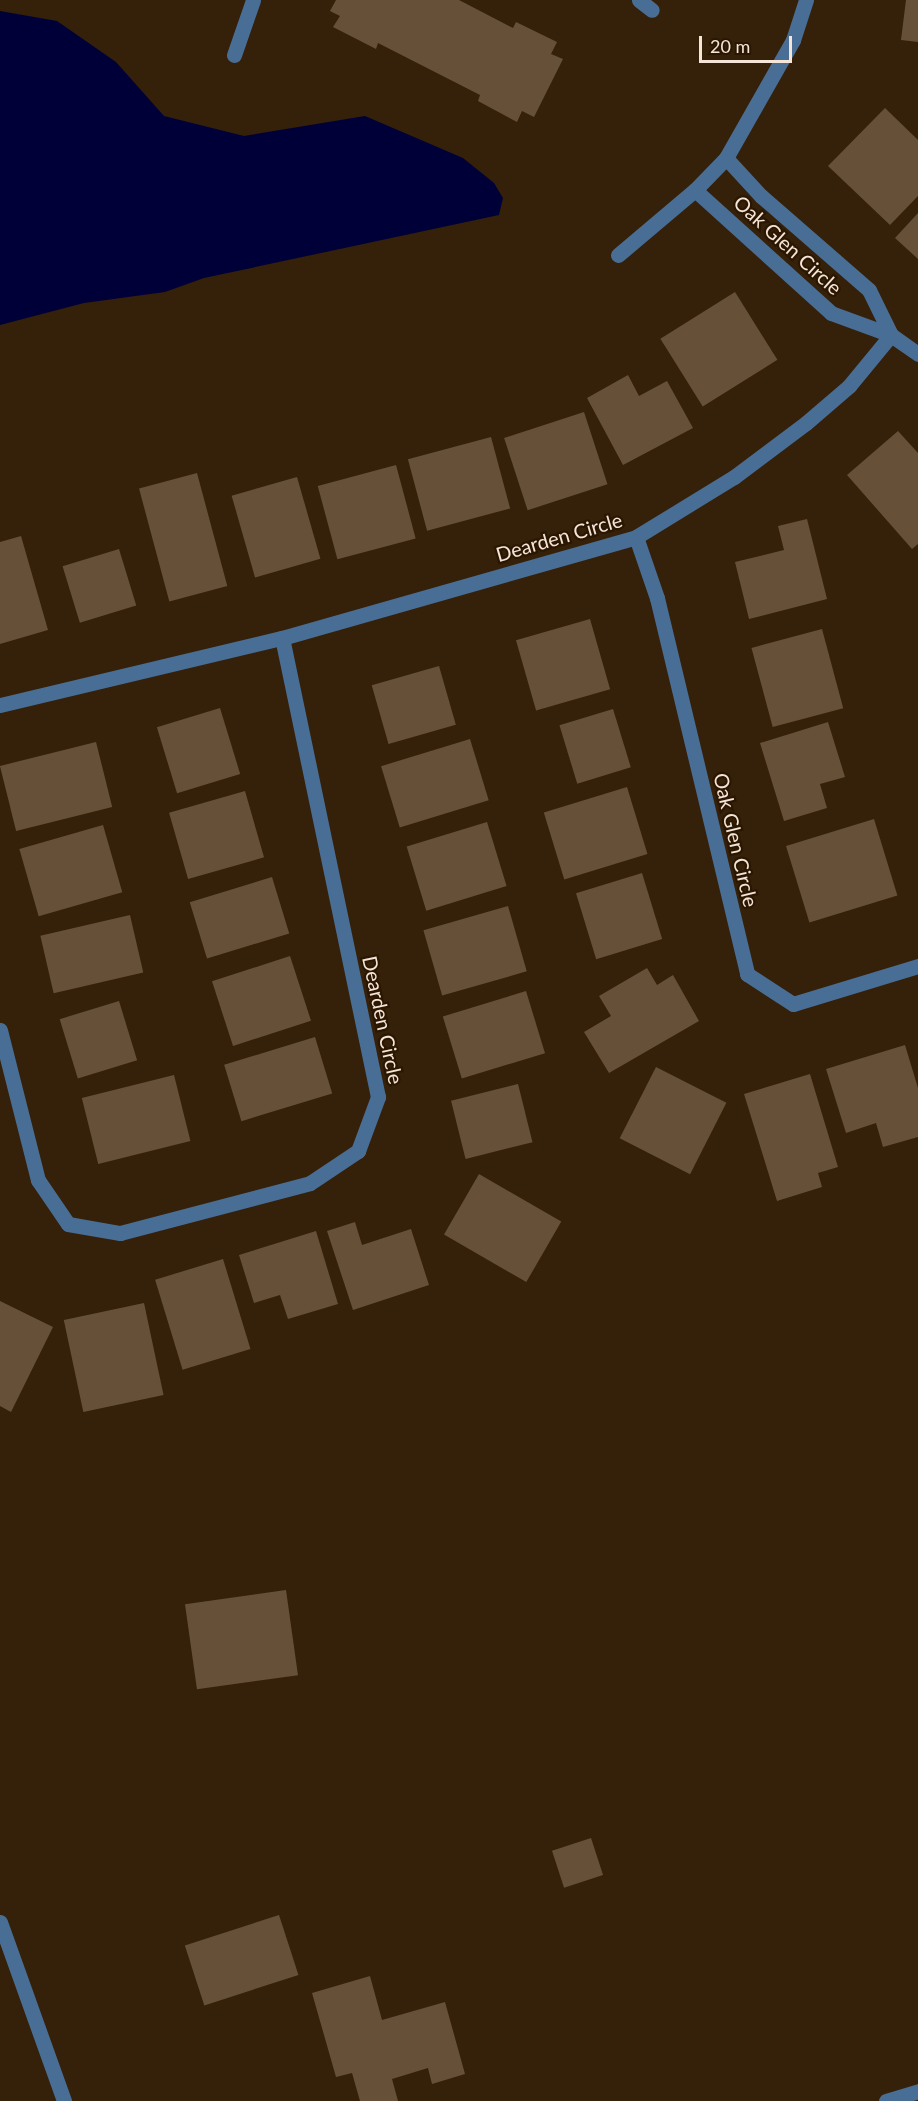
<!DOCTYPE html>
<html>
<head>
<meta charset="utf-8">
<style>
	body { margin:0 }
	#map { position:relative; width:918px; height:2101px; overflow:hidden; background:#352009; font-family:Lato,sans-serif }
	div>[style] { position:absolute }
	[style*='--x'] { left:calc(var(--x)*1px); top:calc(var(--y)*1px); width:calc(var(--w)*1px); rotate:calc(var(--a)*1deg) }
	.water>* { inset:0; background:#000038 }
	.building>* { inset:0; background:#675038; transform-origin:0 0 }
	.minor>* { height:15px; margin:-7.5px; padding:0 7.5px; transform-origin:7.5px; border-radius:7.5px; background:#496e96 }
	span { translate:-50% -50%; white-space:nowrap; text-align:center; line-height:1.15; -webkit-text-stroke:4.5px #2b1601; paint-order:stroke }
	.street-label { font-size:20px; color:#f4e5d8 }
	.scale { position:absolute; left:699px; top:36px; width:93px; height:27px; box-sizing:border-box; border:3px solid #f4e5d8; border-top:0; padding-left:8px; font-size:18px; line-height:21px; white-space:nowrap; color:#f4e5d8; -webkit-text-stroke:4px #2b1601; paint-order:stroke }
</style>
</head>
<body>
<div id="map">
	<div class="water">
		<i style="clip-path:polygon(0 11px,57px 21px,116px 62px,164px 116px,244px 136px,365px 116px,463px 158px,494px 183px,503px 198px,499px 215px,204px 278px,165px 292px,84px 303px,0 325px)"></i>
	</div>
	<div class="building">
		<i style="clip-path:polygon(336px 0,459px 0,513px 28px,516px 22px,557px 42px,551px 54px,563px 59px,534px 117px,522px 111px,517px 122px,478px 101px,480px 95px,378px 43px,376px 49px,333px 27px,340px 16px,330px 11px)"></i>
		<i style="clip-path:polygon(906px 0,918px 0,918px 42px,901px 40px)"></i>
		<i style="clip-path:polygon(885px 108px,918px 140px,918px 196px,890px 225px,828px 166px)"></i>
		<i style="clip-path:polygon(918px 213px,918px 259px,895px 238px)"></i>
		<i style="left:735px;top:292px;width:80px;height:88px;rotate:58deg"></i>
		<i style="clip-path:polygon(628px 375px,639px 396px,667px 381px,693px 428px,623px 465px,587px 398px)"></i>
		<i style="left:584px;top:412px;width:76px;height:84px;rotate:72deg"></i>
		<i style="clip-path:polygon(898px 431px,918px 453px,918px 544px,912px 549px,847px 475px)"></i>
		<i style="left:491px;top:437px;width:74px;height:86px;rotate:75deg"></i>
		<i style="left:396px;top:465px;width:76px;height:81px;rotate:75deg"></i>
		<i style="left:197px;top:473px;width:117px;height:60px;rotate:75deg"></i>
		<i style="left:297px;top:477px;width:85px;height:68px;rotate:74deg"></i>
		<i style="clip-path:polygon(807px 519px,827px 599px,749px 619px,735px 562px,784px 550px,778px 526px)"></i>
		<i style="clip-path:polygon(21px 536px,48px 630px,0 644px,0 542px)"></i>
		<i style="left:119px;top:549px;width:59px;height:59px;rotate:73deg"></i>
		<i style="left:590px;top:619px;width:73px;height:77px;rotate:74deg"></i>
		<i style="left:822px;top:629px;width:82px;height:73px;rotate:75deg"></i>
		<i style="left:439px;top:666px;width:61px;height:70px;rotate:74deg"></i>
		<i style="left:220px;top:708px;width:69px;height:66px;rotate:73deg"></i>
		<i style="left:613px;top:709px;width:61px;height:56px;rotate:73deg"></i>
		<i style="clip-path:polygon(828px 722px,845px 777px,820px 784px,827px 808px,784px 821px,760px 743px)"></i>
		<i style="left:470px;top:739px;width:64px;height:93px;rotate:73deg"></i>
		<i style="left:96px;top:742px;width:67px;height:99px;rotate:76deg"></i>
		<i style="left:627px;top:787px;width:70px;height:87px;rotate:73deg"></i>
		<i style="left:245px;top:791px;width:69px;height:79px;rotate:74deg"></i>
		<i style="left:874px;top:819px;width:80px;height:92px;rotate:73deg"></i>
		<i style="left:487px;top:822px;width:67px;height:84px;rotate:73deg"></i>
		<i style="left:103px;top:825px;width:70px;height:87px;rotate:74deg"></i>
		<i style="left:642px;top:873px;width:69px;height:69px;rotate:73deg"></i>
		<i style="left:272px;top:877px;width:59px;height:86px;rotate:73deg"></i>
		<i style="left:508px;top:906px;width:68px;height:88px;rotate:74deg"></i>
		<i style="left:130px;top:915px;width:59px;height:92px;rotate:77deg"></i>
		<i style="left:290px;top:956px;width:68px;height:82px;rotate:72deg"></i>
		<i style="clip-path:polygon(647px 968px,657px 985px,673px 975px,699px 1021px,609px 1073px,584px 1032px,611px 1016px,599px 996px)"></i>
		<i style="left:526px;top:991px;width:65px;height:87px;rotate:73deg"></i>
		<i style="left:119px;top:1001px;width:62px;height:62px;rotate:73deg"></i>
		<i style="left:315px;top:1037px;width:59px;height:95px;rotate:73deg"></i>
		<i style="clip-path:polygon(905px 1045px,918px 1088px,918px 1137px,883px 1147px,876px 1123px,846px 1133px,826px 1069px)"></i>
		<i style="left:656px;top:1067px;width:79px;height:80px;rotate:27deg"></i>
		<i style="clip-path:polygon(810px 1074px,838px 1167px,818px 1173px,822px 1187px,777px 1201px,744px 1094px)"></i>
		<i style="left:174px;top:1075px;width:68px;height:95px;rotate:76deg"></i>
		<i style="left:518px;top:1084px;width:60px;height:69px;rotate:76deg"></i>
		<i style="left:479px;top:1174px;width:95px;height:70px;rotate:30deg"></i>
		<i style="clip-path:polygon(355px 1222px,362px 1245px,411px 1229px,429px 1285px,353px 1310px,327px 1231px)"></i>
		<i style="clip-path:polygon(316px 1231px,338px 1304px,288px 1319px,280px 1295px,254px 1303px,239px 1255px)"></i>
		<i style="left:223px;top:1259px;width:94px;height:71px;rotate:73deg"></i>
		<i style="clip-path:polygon(0 1301px,53px 1327px,11px 1412px,0 1406px)"></i>
		<i style="left:144px;top:1303px;width:94px;height:82px;rotate:78deg"></i>
		<i style="left:286px;top:1590px;width:86px;height:102px;rotate:82deg"></i>
		<i style="left:591px;top:1838px;width:39px;height:41px;rotate:72deg"></i>
		<i style="left:279px;top:1915px;width:63px;height:99px;rotate:72deg"></i>
		<i style="clip-path:polygon(370px 1976px,382px 2020px,445px 2002px,465px 2074px,432px 2084px,428px 2068px,392px 2079px,398px 2101px,360px 2101px,352px 2073px,336px 2077px,312px 1993px)"></i>
	</div>
	<div class="minor">
		<i style="--x:639;--y:0;--w:16;--a:38"></i>
		<i style="--x:234;--y:55;--w:58;--a:-70.9"></i>
		<i style="--x:726;--y:158;--w:52;--a:47.4"></i>
		<i style="--x:761;--y:196;--w:143;--a:41"></i>
		<i style="--x:869;--y:290;--w:50;--a:63.9"></i>
		<i style="--x:695;--y:190;--w:183;--a:42.1"></i>
		<i style="--x:831;--y:313;--w:64;--a:20.1"></i>
		<i style="--x:891;--y:335;--w:33;--a:35"></i>
		<i style="--x:618;--y:255;--w:101;--a:-40.2"></i>
		<i style="--x:695;--y:190;--w:45;--a:-45.9"></i>
		<i style="--x:726;--y:158;--w:136;--a:-60.4"></i>
		<i style="--x:793;--y:40;--w:42;--a:-72"></i>
		<i style="--x:636;--y:537;--w:65;--a:71"></i>
		<i style="--x:657;--y:598;--w:387;--a:76.5"></i>
		<i style="--x:747;--y:974;--w:55;--a:33.1"></i>
		<i style="--x:793;--y:1004;--w:131;--a:-16.9"></i>
		<i style="--x:0;--y:705;--w:290;--a:-13.4"></i>
		<i style="--x:282;--y:638;--w:368;--a:-15.9"></i>
		<i style="--x:636;--y:537;--w:115;--a:-31.5"></i>
		<i style="--x:734;--y:477;--w:90;--a:-36.9"></i>
		<i style="--x:806;--y:423;--w:57;--a:-40.7"></i>
		<i style="--x:849;--y:386;--w:66;--a:-50.5"></i>
		<i style="--x:0;--y:1030;--w:155;--a:75.8"></i>
		<i style="--x:38;--y:1180;--w:53;--a:55.7"></i>
		<i style="--x:68;--y:1224;--w:53;--a:9.8"></i>
		<i style="--x:120;--y:1233;--w:196;--a:-14.7"></i>
		<i style="--x:310;--y:1183;--w:58;--a:-33.7"></i>
		<i style="--x:358;--y:1151;--w:58;--a:-69.7"></i>
		<i style="--x:378;--y:1097;--w:469;--a:-101.8"></i>
		<i style="--x:0;--y:1922;--w:190;--a:70.3"></i>
		<i style="--x:886;--y:2101;--w:34;--a:-17"></i>
	</div>
	<div class="street-label">
		<span style="left:788px;top:245px;rotate:42deg">Oak Glen Circle</span>
		<span style="left:559px;top:537px;rotate:-16deg">Dearden Circle</span>
		<span style="left:736px;top:840px;rotate:77deg">Oak Glen Circle</span>
		<span style="left:383px;top:1020px;rotate:78deg">Dearden Circle</span>
	</div>
	<div class="scale">20 m</div>
</div>
</body>
</html>
